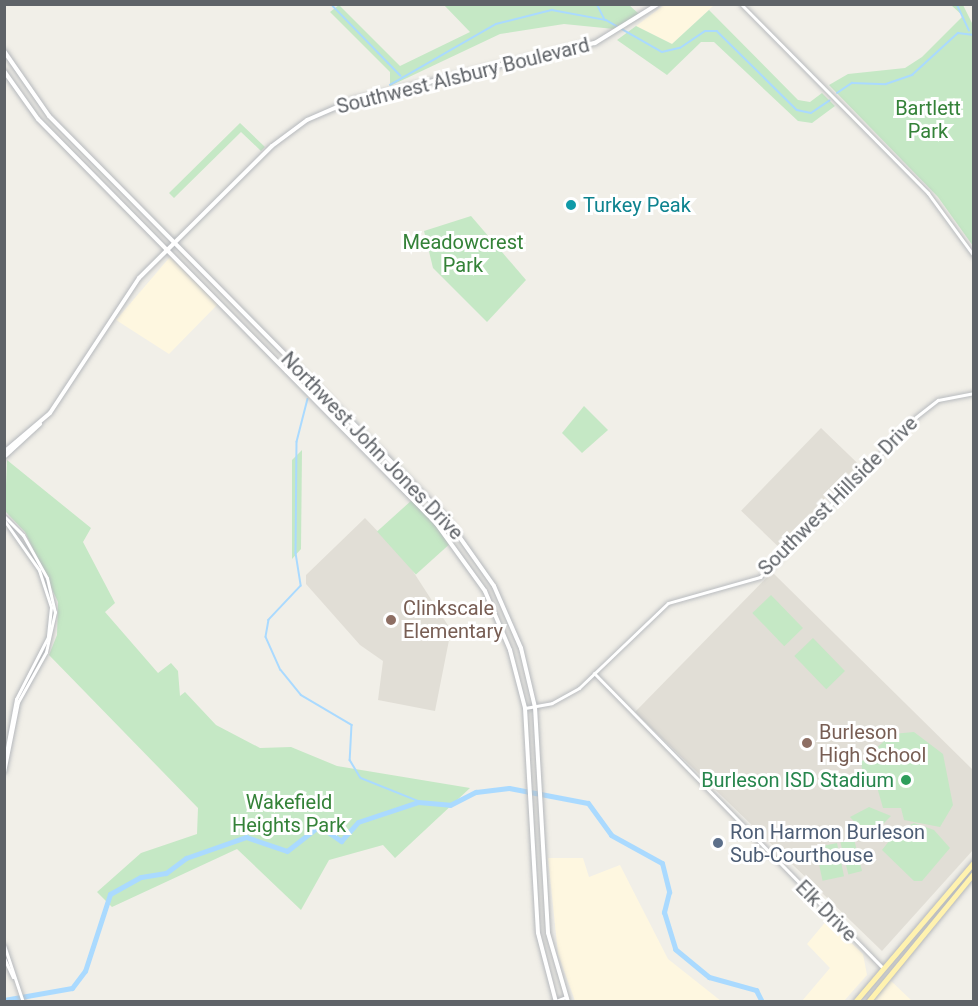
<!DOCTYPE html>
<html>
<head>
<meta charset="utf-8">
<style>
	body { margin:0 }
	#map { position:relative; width:978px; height:1006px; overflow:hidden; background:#f1efe8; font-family:Roboto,sans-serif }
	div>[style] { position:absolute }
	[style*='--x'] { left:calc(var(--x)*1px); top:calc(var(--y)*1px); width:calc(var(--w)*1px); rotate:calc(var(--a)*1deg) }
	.commercial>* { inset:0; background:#fef7e0 }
	.education>* { inset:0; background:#e1ded6; transform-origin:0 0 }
	.green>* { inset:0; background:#c5e8c5; transform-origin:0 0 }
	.stream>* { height:1.5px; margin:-0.75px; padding:0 0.75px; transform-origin:0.75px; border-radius:0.75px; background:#aadaff }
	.river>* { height:5px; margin:-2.5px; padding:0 2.5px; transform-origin:2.5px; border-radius:2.5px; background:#aadaff }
	.roads { filter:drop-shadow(0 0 2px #b5b8bc) drop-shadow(0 0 2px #b5b8bc) }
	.tertiary>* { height:3px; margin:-1.5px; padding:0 1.5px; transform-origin:1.5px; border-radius:1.5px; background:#fff }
	.secondary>* { height:4px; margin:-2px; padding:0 2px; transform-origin:2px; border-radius:2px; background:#fff }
	.primary>* { height:4.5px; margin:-2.25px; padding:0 2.25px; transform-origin:2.25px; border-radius:2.25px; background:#fff2af }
	.dots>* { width:16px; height:16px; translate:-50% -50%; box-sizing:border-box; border:3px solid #fff; border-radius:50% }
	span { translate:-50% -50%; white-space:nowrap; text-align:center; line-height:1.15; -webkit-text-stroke:6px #fff; paint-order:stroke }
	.street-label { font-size:20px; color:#5f6368 }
	.park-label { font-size:20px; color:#348238 }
	.culture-label { font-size:20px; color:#0d838f }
	.left { translate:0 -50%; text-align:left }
	.education-label { font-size:20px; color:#785e54 }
	.leisure-label { font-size:20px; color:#27864d }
	.right { translate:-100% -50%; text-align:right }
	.service-label { font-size:20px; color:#4e5e75 }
	.frame { position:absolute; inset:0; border:6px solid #5f6368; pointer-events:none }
</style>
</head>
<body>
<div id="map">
	<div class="commercial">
		<i style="clip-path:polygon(664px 5px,714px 5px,672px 44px,636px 26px)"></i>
		<i style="clip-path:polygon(170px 257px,218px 304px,169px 354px,116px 320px)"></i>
		<i style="clip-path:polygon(548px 858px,583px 858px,589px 877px,620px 865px,668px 959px,721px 1001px,575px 1001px,558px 954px)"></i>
		<i style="clip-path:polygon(827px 920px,863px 954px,867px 975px,844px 1001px,802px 1001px,830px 968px,807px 944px)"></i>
		<i style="clip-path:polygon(889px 979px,912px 1001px,873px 1002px)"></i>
	</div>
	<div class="education">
		<i style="left:821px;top:428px;width:57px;height:115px;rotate:44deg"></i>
		<i style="clip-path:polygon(365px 518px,407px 562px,451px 630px,435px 711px,378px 700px,383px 661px,360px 645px,306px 584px,306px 575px)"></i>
		<i style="clip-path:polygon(772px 572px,973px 770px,973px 850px,882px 951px,635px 712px)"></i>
	</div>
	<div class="green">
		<i style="clip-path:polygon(339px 5px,400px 66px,470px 32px,444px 5px,629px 5px,639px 14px,614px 29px,564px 24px,500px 34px,390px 86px,390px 72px,330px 12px)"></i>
		<i style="clip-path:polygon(951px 5px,963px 5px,973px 25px,973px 246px,938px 197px,829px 85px,848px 74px,905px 68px,922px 57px,963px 16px)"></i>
		<i style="clip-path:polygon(709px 10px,798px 100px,810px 102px,822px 93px,835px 106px,812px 123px,798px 121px,714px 42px,701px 42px,667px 75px,617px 40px,636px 26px,672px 44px)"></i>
		<i style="clip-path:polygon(240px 123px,265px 147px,261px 151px,241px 132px,174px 198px,169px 193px)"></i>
		<i style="clip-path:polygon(471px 216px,526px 280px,487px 322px,433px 268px,424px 231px)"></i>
		<i style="clip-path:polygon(584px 406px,608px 430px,582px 453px,562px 433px)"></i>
		<i style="clip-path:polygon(302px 450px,301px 549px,292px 559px,292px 460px)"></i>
		<i style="clip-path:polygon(7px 460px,91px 528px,83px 542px,115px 603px,105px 612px,158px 673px,171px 663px,178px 671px,180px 696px,185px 692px,216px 725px,260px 748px,291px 747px,337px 766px,470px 788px,395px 858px,383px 845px,329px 860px,301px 910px,237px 849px,112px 907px,97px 892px,141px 853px,197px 834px,198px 808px,49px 655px,57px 635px,58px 602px,25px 532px,5px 511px)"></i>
		<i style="left:412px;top:500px;width:58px;height:47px;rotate:48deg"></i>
		<i style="left:771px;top:595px;width:46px;height:26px;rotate:46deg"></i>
		<i style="left:813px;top:638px;width:46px;height:26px;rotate:46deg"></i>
		<i style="clip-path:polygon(914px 732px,943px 754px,953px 805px,940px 827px,904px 820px,901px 808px,883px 808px,877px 787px,865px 789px,861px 762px,892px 734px)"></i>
		<i style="clip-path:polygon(869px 807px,891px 816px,869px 838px,850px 817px)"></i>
		<i style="clip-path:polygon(914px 823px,934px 830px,950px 848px,922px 881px,914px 881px,882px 850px,896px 832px)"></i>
		<i style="left:854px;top:839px;width:33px;height:14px;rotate:76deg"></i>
		<i style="left:837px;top:843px;width:34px;height:22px;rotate:78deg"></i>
	</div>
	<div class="stream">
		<i style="--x:331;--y:4;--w:100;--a:45.8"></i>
		<i style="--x:597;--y:4;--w:18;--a:63"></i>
		<i style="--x:957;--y:4;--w:29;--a:65"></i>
		<i style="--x:390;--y:85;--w:122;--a:-29.9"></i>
		<i style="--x:496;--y:24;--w:58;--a:-14"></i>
		<i style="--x:552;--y:10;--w:55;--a:10.5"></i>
		<i style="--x:606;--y:20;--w:64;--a:29.7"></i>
		<i style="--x:662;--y:52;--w:18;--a:-13"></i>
		<i style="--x:680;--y:48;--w:30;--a:-34"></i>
		<i style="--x:705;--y:31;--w:12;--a:0"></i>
		<i style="--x:717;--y:31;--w:112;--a:44.6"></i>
		<i style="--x:797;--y:110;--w:14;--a:12"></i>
		<i style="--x:811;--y:113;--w:22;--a:-34"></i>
		<i style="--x:837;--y:93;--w:18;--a:-34"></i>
		<i style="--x:852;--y:83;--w:34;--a:2"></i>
		<i style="--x:886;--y:84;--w:28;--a:-19"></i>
		<i style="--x:912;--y:75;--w:62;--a:-42.4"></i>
		<i style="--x:958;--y:33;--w:16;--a:7"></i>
		<i style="--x:308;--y:399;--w:44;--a:104.3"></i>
		<i style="--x:297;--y:442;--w:111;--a:90.5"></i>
		<i style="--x:296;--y:553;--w:33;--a:81"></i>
		<i style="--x:301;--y:586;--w:47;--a:133.3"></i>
		<i style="--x:269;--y:620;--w:17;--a:100"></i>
		<i style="--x:266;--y:637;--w:36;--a:66"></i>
		<i style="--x:281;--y:670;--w:32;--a:51"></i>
		<i style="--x:301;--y:695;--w:59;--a:30.5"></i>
		<i style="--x:352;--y:725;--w:35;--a:93"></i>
		<i style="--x:350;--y:760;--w:21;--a:59"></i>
		<i style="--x:361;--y:778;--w:65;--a:21.8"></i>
	</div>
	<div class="river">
		<i style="--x:4;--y:1000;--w:69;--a:-10"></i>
		<i style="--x:72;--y:988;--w:21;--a:-53"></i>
		<i style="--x:85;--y:971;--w:81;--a:-72"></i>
		<i style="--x:110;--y:894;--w:35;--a:-29"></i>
		<i style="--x:141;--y:877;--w:25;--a:-9"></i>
		<i style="--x:166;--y:873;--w:25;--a:-37"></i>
		<i style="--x:186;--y:858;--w:64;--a:-19.3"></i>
		<i style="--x:246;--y:837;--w:43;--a:18.9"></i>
		<i style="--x:287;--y:851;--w:41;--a:-38"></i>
		<i style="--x:319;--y:826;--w:27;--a:34"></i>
		<i style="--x:341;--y:841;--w:25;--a:-48"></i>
		<i style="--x:358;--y:822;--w:63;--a:-18.4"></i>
		<i style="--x:418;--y:802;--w:32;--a:5"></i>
		<i style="--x:450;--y:805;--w:29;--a:-27"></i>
		<i style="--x:476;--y:792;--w:33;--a:-7"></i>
		<i style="--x:509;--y:788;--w:80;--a:10.8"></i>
		<i style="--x:588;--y:803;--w:39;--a:54"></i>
		<i style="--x:611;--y:835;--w:58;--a:28.8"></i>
		<i style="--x:662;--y:863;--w:30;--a:76"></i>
		<i style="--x:669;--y:892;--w:21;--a:104"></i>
		<i style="--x:664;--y:912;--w:39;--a:73"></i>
		<i style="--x:675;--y:949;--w:44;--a:39.5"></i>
		<i style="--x:709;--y:977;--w:49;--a:15.5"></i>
		<i style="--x:756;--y:990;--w:13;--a:63"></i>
	</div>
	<div class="roads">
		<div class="tertiary">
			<i style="--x:741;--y:4;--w:266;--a:45.3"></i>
			<i style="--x:928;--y:193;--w:78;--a:53.9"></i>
			<i style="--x:4;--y:516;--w:27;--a:45"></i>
			<i style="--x:23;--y:535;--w:49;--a:60.8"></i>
			<i style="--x:47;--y:578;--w:35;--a:77"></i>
			<i style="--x:55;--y:612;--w:41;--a:102.7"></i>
			<i style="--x:46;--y:652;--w:57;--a:119.2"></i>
			<i style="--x:18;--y:702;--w:71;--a:101.3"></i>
			<i style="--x:4;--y:520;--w:61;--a:55"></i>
			<i style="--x:39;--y:570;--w:39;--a:72"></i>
			<i style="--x:51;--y:607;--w:30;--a:96"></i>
			<i style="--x:48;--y:637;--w:70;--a:117.3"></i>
			<i style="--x:16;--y:699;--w:66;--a:100.5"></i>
			<i style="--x:594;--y:673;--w:413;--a:45.6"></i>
			<i style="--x:525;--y:708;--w:27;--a:-10"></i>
			<i style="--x:552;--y:703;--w:31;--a:-29"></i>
			<i style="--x:579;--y:688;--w:123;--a:-43.7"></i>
			<i style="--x:668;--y:603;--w:96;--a:-15.8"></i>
			<i style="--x:760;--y:577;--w:223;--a:-45.7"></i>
			<i style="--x:916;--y:417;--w:28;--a:-38"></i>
			<i style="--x:938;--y:400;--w:37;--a:-11"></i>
			<i style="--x:4;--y:945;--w:60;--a:71.6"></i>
			<i style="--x:4;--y:958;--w:21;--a:65"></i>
			<i style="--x:553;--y:1002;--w:14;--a:-21"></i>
		</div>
		<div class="secondary">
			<i style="--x:4;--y:51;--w:79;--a:55.3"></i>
			<i style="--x:49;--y:116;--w:561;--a:45.29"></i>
			<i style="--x:444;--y:515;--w:87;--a:54.8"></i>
			<i style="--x:494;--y:586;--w:68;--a:66.5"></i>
			<i style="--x:521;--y:648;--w:61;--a:76.7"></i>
			<i style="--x:535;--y:707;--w:226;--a:86.7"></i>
			<i style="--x:548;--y:933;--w:72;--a:73.8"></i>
			<i style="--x:4;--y:71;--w:59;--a:54.7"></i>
			<i style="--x:38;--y:119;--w:567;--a:45.43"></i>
			<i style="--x:436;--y:523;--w:84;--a:54.2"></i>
			<i style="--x:485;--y:591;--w:64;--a:67"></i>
			<i style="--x:510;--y:650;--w:60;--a:75.5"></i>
			<i style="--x:525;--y:708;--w:225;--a:86.7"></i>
			<i style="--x:538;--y:933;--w:71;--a:75.4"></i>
			<i style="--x:4;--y:452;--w:60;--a:-40.3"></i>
			<i style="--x:50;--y:413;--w:162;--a:-56.6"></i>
			<i style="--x:139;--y:278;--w:187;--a:-44.8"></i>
			<i style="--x:272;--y:146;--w:44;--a:-36.6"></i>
			<i style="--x:307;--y:120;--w:50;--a:-23.5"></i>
			<i style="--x:353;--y:100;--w:249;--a:-13.3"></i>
			<i style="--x:595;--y:43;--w:74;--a:-31.8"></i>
			<i style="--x:4;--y:457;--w:49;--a:-42.5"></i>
		</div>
		<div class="primary">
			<i style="--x:855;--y:1002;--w:184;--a:-49.6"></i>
			<i style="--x:868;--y:1002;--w:167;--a:-50.6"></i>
		</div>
	</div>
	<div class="dots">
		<i style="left:571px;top:205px;background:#0f9aa8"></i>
		<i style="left:391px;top:620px;background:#8d6e63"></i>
		<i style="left:807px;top:743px;background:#8d6e63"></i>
		<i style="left:906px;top:780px;background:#2e9e5b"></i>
		<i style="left:718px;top:843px;background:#5c6f8a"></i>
	</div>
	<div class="street-label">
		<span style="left:463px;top:76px;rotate:-14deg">Southwest Alsbury Boulevard</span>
		<span style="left:372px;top:446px;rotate:46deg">Northwest John Jones Drive</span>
		<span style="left:838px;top:496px;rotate:-45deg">Southwest Hillside Drive</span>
		<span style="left:826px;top:911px;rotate:45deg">Elk Drive</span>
	</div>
	<div class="park-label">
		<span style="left:928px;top:120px">Bartlett<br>Park</span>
		<span style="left:463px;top:254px">Meadowcrest<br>Park</span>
		<span style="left:289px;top:814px">Wakefield<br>Heights Park</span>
	</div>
	<div class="culture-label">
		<span class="left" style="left:583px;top:205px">Turkey Peak</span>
	</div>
	<div class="education-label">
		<span class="left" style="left:403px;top:620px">Clinkscale<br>Elementary</span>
		<span class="left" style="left:819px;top:744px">Burleson<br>High School</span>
	</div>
	<div class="leisure-label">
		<span class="right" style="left:894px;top:780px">Burleson ISD Stadium</span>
	</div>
	<div class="service-label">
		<span class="left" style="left:730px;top:844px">Ron Harmon Burleson<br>Sub-Courthouse</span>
	</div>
	<div class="frame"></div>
</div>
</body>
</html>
